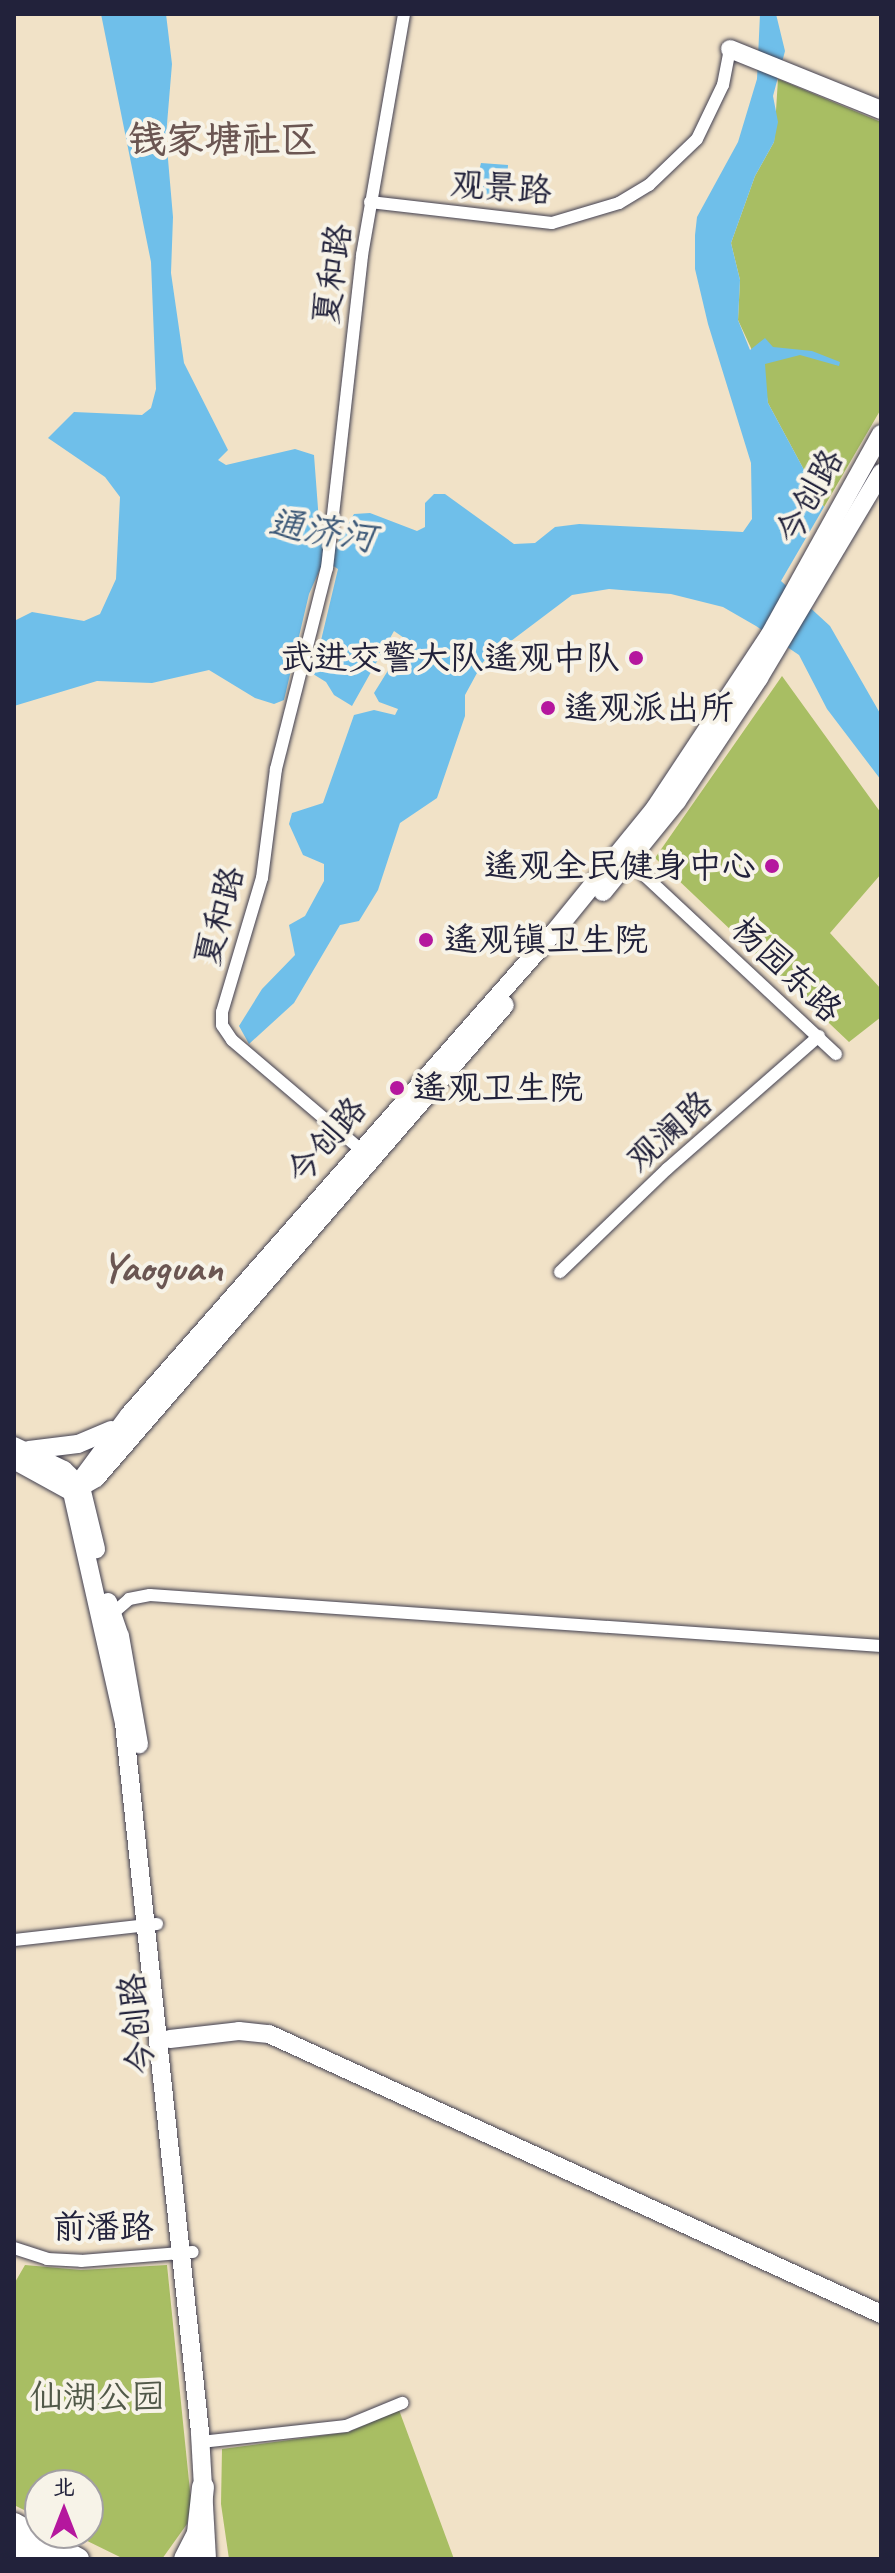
<!DOCTYPE html>
<html>
<head>
<meta charset="utf-8">
<style>
	body { margin:0 }
	#map { position:relative; width:895px; height:2573px; overflow:hidden; background:#f1e2c7; font-family:Caveat,"LXGW WenKai TC",sans-serif }
	div>[style] { position:absolute }
	[style*='--x'] { left:calc(var(--x)*1px); top:calc(var(--y)*1px); width:calc(var(--w)*1px); rotate:calc(var(--a)*1deg) }
	.green>* { inset:0; background:#a8be63 }
	.water>* { inset:0; background:#6fbfea }
	.roads { filter:drop-shadow(0 0 2px #413f50) drop-shadow(0 0 2px #413f50) }
	.street>* { height:12px; margin:-6px; padding:0 6px; transform-origin:6px; border-radius:6px; background:#fff }
	.secondary>* { height:18px; margin:-9px; padding:0 9px; transform-origin:9px; border-radius:9px; background:#fff }
	.highway>* { height:22px; margin:-11px; padding:0 11px; transform-origin:11px; border-radius:11px; background:#fff }
	.dots>* { width:22px; height:22px; translate:-50% -50%; box-sizing:border-box; border:4px solid #f7f3e8; border-radius:50% }
	span { translate:-50% -50%; white-space:nowrap; text-align:center; line-height:1.15; -webkit-text-stroke:8px #f7f3e8; paint-order:stroke }
	.street-label { font-size:34px; color:#22223b }
	.poi-label { font-size:34px; color:#22223b }
	.right { translate:-100% -50%; text-align:right }
	.left { translate:0 -50%; text-align:left }
	.park-label { font-size:34px; color:#515949 }
	.water-label { font-size:36px; color:#3d5978; font-style:italic }
	.quarter-label { font-size:38px; color:#6b5652; font-weight:700 }
	.district-label { font-size:42px; color:#6b5652; font-weight:700 }
	.frame { position:absolute; inset:0; border:16px solid #22223b; pointer-events:none }
	.north { position:absolute; left:24px; top:2469px; width:80px; height:80px; box-sizing:border-box; background:#f7f3e8; border:2px solid #a29fa3; border-radius:50%; rotate:0deg; font-size:22px; font-weight:700; line-height:32px; text-align:center; color:#22223b }
	.north::after { content:''; display:block; margin:auto; width:28px; height:36px; background:#b5179e; clip-path:polygon(50% 0,100% 100%,50% 72%,0 100%) }
</style>
</head>
<body>
<div id="map">
	<div class="green">
		<i style="clip-path:polygon(778px 79px,881px 122px,881px 409px,824px 507px,768px 403px,763px 374px,738px 320px,740px 280px,731px 243px,755px 176px,774px 142px)"></i>
		<i style="clip-path:polygon(782px 676px,881px 813px,881px 874px,830px 933px,881px 989px,881px 1017px,849px 1042px,655px 858px)"></i>
		<i style="clip-path:polygon(25px 2265px,81px 2270px,167px 2265px,191px 2501px,187px 2524px,162px 2559px,124px 2559px,71px 2533px,88px 2533px,88px 2485px,40px 2485px,40px 2518px,14px 2505px,14px 2284px)"></i>
		<i style="clip-path:polygon(399px 2410px,454px 2559px,229px 2559px,221px 2504px,222px 2449px,349px 2432px)"></i>
	</div>
	<div class="water">
		<i style="clip-path:polygon(101px 14px,166px 14px,172px 64px,166px 136px,173px 217px,171px 273px,184px 363px,228px 450px,218px 460px,226px 465px,295px 449px,314px 455px,320px 535px,335px 547px,354px 514px,370px 513px,417px 531px,425px 527px,425px 503px,434px 494px,445px 494px,514px 544px,535px 543px,555px 527px,579px 524px,743px 532px,752px 519px,751px 463px,708px 324px,695px 269px,695px 235px,697px 217px,738px 142px,757px 79px,760px 14px,776px 14px,785px 51px,773px 96px,778px 122px,774px 142px,755px 176px,731px 243px,740px 280px,738px 320px,750px 350px,765px 338px,773px 347px,812px 351px,840px 362px,839px 366px,800px 355px,765px 364px,768px 403px,824px 507px,781px 581px,830px 626px,881px 715px,881px 780px,827px 709px,799px 655px,756px 626px,723px 607px,671px 594px,609px 589px,572px 595px,483px 662px,465px 695px,465px 716px,437px 798px,400px 823px,378px 890px,359px 921px,340px 925px,294px 1003px,249px 1044px,239px 1026px,262px 989px,295px 955px,289px 925px,305px 916px,324px 881px,324px 864px,303px 855px,289px 824px,292px 813px,323px 803px,354px 715px,374px 710px,395px 715px,398px 709px,379px 702px,374px 693px,407px 640px,394px 631px,352px 706px,334px 695px,326px 682px,313px 674px,338px 569px,324px 560px,309px 594px,284px 700px,274px 704px,255px 698px,209px 670px,152px 683px,97px 681px,14px 706px,14px 621px,32px 612px,84px 621px,100px 614px,116px 579px,120px 497px,105px 477px,48px 438px,74px 412px,142px 415px,151px 408px,156px 389px,151px 262px)"></i>
		<i style="clip-path:polygon(481px 163px,508px 165px,506px 197px,473px 196px)"></i>
	</div>
	<div class="roads">
		<div class="street">
			<i style="--x:370;--y:202;--w:183;--a:6.6"></i>
			<i style="--x:552;--y:223;--w:70;--a:-16.6"></i>
			<i style="--x:619;--y:203;--w:35;--a:-31"></i>
			<i style="--x:649;--y:185;--w:66;--a:-43.8"></i>
			<i style="--x:697;--y:139;--w:60;--a:-64.3"></i>
			<i style="--x:723;--y:85;--w:37;--a:-79"></i>
			<i style="--x:629;--y:861;--w:283;--a:43"></i>
			<i style="--x:360;--y:1149;--w:168;--a:-139.6"></i>
			<i style="--x:232;--y:1040;--w:18;--a:-124"></i>
			<i style="--x:222;--y:1025;--w:13;--a:-90"></i>
			<i style="--x:222;--y:1012;--w:140;--a:-73.4"></i>
			<i style="--x:262;--y:878;--w:110;--a:-82.7"></i>
			<i style="--x:276;--y:769;--w:207;--a:-75.8"></i>
			<i style="--x:327;--y:568;--w:315;--a:-83.6"></i>
			<i style="--x:362;--y:255;--w:245;--a:-80.1"></i>
			<i style="--x:560;--y:1272;--w:149;--a:-43.9"></i>
			<i style="--x:667;--y:1169;--w:202;--a:-41.2"></i>
			<i style="--x:112;--y:1614;--w:23;--a:-41"></i>
			<i style="--x:129;--y:1599;--w:21;--a:-11"></i>
			<i style="--x:150;--y:1595;--w:733;--a:3.99"></i>
			<i style="--x:14;--y:1940;--w:144;--a:-6.4"></i>
			<i style="--x:14;--y:2248;--w:35;--a:18"></i>
			<i style="--x:47;--y:2259;--w:34;--a:3"></i>
			<i style="--x:81;--y:2261;--w:112;--a:-4.6"></i>
			<i style="--x:201;--y:2442;--w:146;--a:-6.3"></i>
			<i style="--x:346;--y:2426;--w:61;--a:-22.3"></i>
		</div>
		<div class="secondary">
			<i style="--x:730;--y:49;--w:163;--a:22"></i>
			<i style="--x:603;--y:892;--w:117;--a:-50.9"></i>
			<i style="--x:677;--y:801;--w:148;--a:-56.3"></i>
			<i style="--x:759;--y:678;--w:239;--a:-59.2"></i>
			<i style="--x:14;--y:1446;--w:55;--a:25.6"></i>
			<i style="--x:64;--y:1470;--w:24;--a:45"></i>
			<i style="--x:81;--y:1487;--w:64;--a:76.4"></i>
			<i style="--x:29;--y:1450;--w:49;--a:-7"></i>
			<i style="--x:78;--y:1444;--w:36;--a:-23"></i>
			<i style="--x:14;--y:1460;--w:66;--a:28.9"></i>
			<i style="--x:72;--y:1492;--w:28;--a:-30"></i>
			<i style="--x:96;--y:1478;--w:625;--a:-49.15"></i>
			<i style="--x:108;--y:1602;--w:36;--a:71"></i>
			<i style="--x:120;--y:1636;--w:110;--a:80"></i>
			<i style="--x:170;--y:2039;--w:69;--a:-6.6"></i>
			<i style="--x:239;--y:2031;--w:30;--a:6"></i>
			<i style="--x:269;--y:2034;--w:673;--a:24.58"></i>
			<i style="--x:207;--y:2559;--w:127;--a:-93.2"></i>
			<i style="--x:200;--y:2432;--w:713;--a:-96.12"></i>
			<i style="--x:124;--y:1723;--w:237;--a:-102.7"></i>
			<i style="--x:72;--y:1492;--w:96;--a:-53.5"></i>
			<i style="--x:129;--y:1415;--w:646;--a:-48.64"></i>
			<i style="--x:556;--y:930;--w:157;--a:-50.9"></i>
			<i style="--x:655;--y:808;--w:206;--a:-56.5"></i>
			<i style="--x:769;--y:636;--w:231;--a:-61"></i>
		</div>
		<div class="highway">
			<i style="--x:14;--y:2524;--w:73;--a:28.7"></i>
			<i style="--x:14;--y:2544;--w:35;--a:25"></i>
			<i style="--x:185;--y:2559;--w:29;--a:-63"></i>
			<i style="--x:198;--y:2533;--w:46;--a:-83.8"></i>
		</div>
	</div>
	<div class="dots">
		<i style="left:636px;top:658px;background:#b5179e"></i>
		<i style="left:548px;top:708px;background:#b5179e"></i>
		<i style="left:772px;top:866px;background:#b5179e"></i>
		<i style="left:426px;top:940px;background:#b5179e"></i>
		<i style="left:397px;top:1088px;background:#b5179e"></i>
	</div>
	<div class="street-label">
		<span style="left:501px;top:187px;rotate:4deg">观景路</span>
		<span style="left:332px;top:274px;rotate:-82deg">夏和路</span>
		<span style="left:809px;top:496px;rotate:-61deg">今创路</span>
		<span style="left:219px;top:916px;rotate:-75deg">夏和路</span>
		<span style="left:787px;top:969px;rotate:43deg">杨园东路</span>
		<span style="left:669px;top:1131px;rotate:-42deg">观澜路</span>
		<span style="left:326px;top:1140px;rotate:-49deg">今创路</span>
		<span style="left:136px;top:2024px;rotate:-96deg">今创路</span>
		<span style="left:103px;top:2227px">前潘路</span>
	</div>
	<div class="poi-label">
		<span class="right" style="left:620px;top:658px">武进交警大队遥观中队</span>
		<span class="left" style="left:564px;top:708px">遥观派出所</span>
		<span class="right" style="left:756px;top:866px">遥观全民健身中心</span>
		<span class="left" style="left:444px;top:940px">遥观镇卫生院</span>
		<span class="left" style="left:413px;top:1088px">遥观卫生院</span>
	</div>
	<div class="park-label">
		<span style="left:97px;top:2397px">仙湖公园</span>
	</div>
	<div class="water-label">
		<span style="left:322px;top:531px;rotate:9deg">通济河</span>
	</div>
	<div class="quarter-label">
		<span style="left:223px;top:140px">钱家塘社区</span>
	</div>
	<div class="district-label">
		<span style="left:162px;top:1268px">Yaoguan</span>
	</div>
	<div class="frame"></div>
	<div class="north">北</div>
</div>
</body>
</html>
